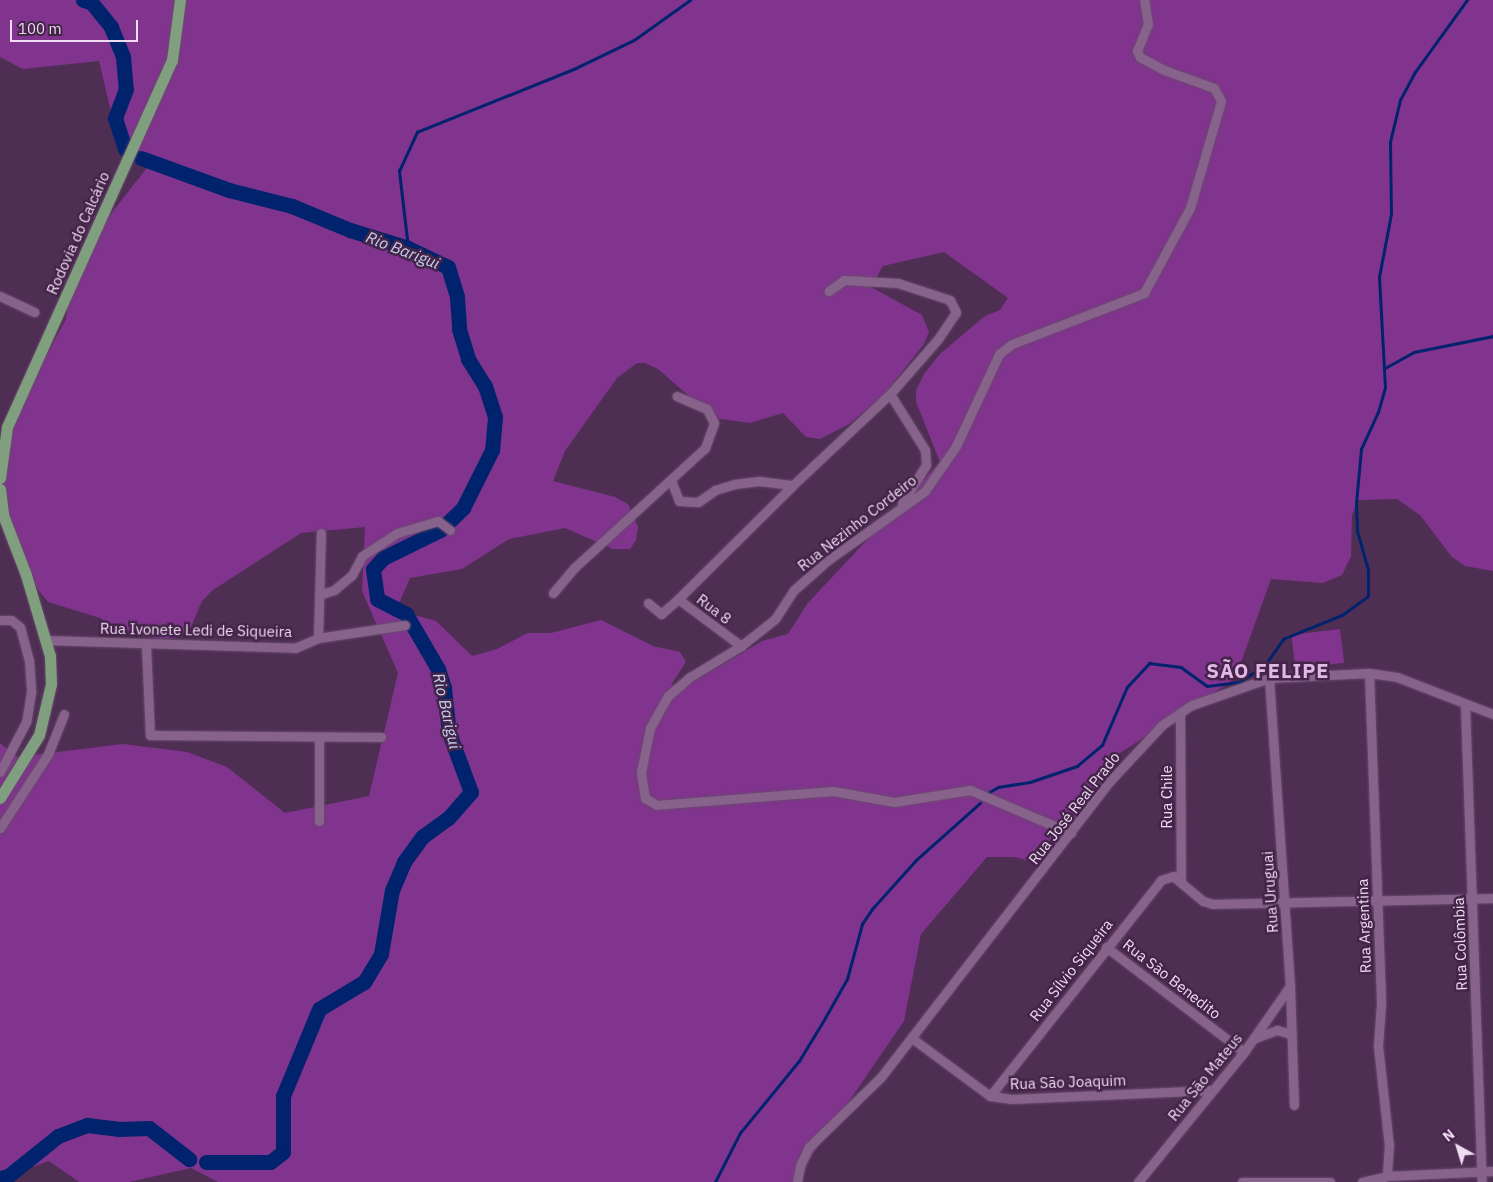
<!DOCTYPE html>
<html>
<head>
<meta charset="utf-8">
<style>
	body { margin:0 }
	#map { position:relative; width:1493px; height:1182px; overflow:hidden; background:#4f2e54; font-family:"IBM Plex Sans",sans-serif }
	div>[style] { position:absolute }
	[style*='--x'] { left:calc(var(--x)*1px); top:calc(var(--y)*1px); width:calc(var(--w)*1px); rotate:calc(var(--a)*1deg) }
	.green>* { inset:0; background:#81348d; transform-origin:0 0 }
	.stream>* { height:2.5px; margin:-1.25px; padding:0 1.25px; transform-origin:1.25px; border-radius:1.25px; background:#01236d }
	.river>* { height:15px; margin:-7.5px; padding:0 7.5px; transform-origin:7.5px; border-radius:7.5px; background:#01236d }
	.roads { filter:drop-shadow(0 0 1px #684c6d) drop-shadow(0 0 1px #684c6d) }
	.minor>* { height:9px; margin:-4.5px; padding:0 4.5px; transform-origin:4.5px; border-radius:4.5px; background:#87638c }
	.major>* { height:11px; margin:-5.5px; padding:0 5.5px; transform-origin:5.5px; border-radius:5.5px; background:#809f7e }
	span { translate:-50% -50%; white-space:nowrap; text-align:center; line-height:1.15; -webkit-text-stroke:5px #442449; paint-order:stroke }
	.street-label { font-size:15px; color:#efdbf2 }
	.water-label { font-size:16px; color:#c4d2ec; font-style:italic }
	.district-label { font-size:20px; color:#e1b9e6; font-weight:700; letter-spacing:1px }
	.north { position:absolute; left:1433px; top:1122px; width:50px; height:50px; -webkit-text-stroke:4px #442449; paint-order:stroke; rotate:321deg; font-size:14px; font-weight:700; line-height:20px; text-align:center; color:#efdbf2 }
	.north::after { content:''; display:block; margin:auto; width:18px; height:22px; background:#efdbf2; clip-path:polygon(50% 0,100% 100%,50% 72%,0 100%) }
	.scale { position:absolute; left:10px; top:20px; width:128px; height:22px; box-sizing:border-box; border:2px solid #efdbf2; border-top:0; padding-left:6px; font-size:15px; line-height:18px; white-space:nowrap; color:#efdbf2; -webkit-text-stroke:4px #442449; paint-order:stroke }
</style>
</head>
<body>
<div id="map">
	<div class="green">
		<i style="clip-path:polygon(evenodd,0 0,1493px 0,1493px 571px,1465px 566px,1452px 557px,1420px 515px,1397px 499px,1358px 500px,1352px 515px,1351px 556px,1342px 575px,1323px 583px,1271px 579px,1235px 679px,1120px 753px,1053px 850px,1043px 859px,1030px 861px,1015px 857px,987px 857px,921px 934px,904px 1021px,802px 1170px,802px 1182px,218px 1182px,191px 1168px,129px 1182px,79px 1182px,49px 1161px,0 1178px,0 743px,17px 757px,123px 744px,187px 752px,227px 767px,285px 813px,369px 796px,398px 673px,362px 591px,365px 527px,301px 533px,213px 590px,202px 601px,190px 629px,175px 638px,159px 639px,122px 632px,100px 618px,48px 602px,31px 581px,5px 506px,4px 473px,8px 441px,38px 371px,66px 319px,68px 300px,98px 230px,150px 164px,113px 120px,99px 61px,23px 69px,0 57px,0 0,944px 252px,1008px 298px,1000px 310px,985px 316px,940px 354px,924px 374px,916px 390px,916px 402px,940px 462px,807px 604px,788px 634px,762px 641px,693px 682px,671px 685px,686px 662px,680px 652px,653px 646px,601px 620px,551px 633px,528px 633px,497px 649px,472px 656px,436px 621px,396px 610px,410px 578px,462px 569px,509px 539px,565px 528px,613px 549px,630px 549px,636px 540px,638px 527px,628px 504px,615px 497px,553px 481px,565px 451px,617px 378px,637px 363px,645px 363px,658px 369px,714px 418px,750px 423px,783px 413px,806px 437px,820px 439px,849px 424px,883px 396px,924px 344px,929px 332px,922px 315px,871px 287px,883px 266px,944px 252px)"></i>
		<i style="left:1340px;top:629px;width:34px;height:49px;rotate:83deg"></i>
	</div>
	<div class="stream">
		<i style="--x:408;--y:248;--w:78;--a:-96.7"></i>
		<i style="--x:399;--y:171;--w:43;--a:-65.2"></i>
		<i style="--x:417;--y:132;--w:171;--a:-21.9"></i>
		<i style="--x:576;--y:68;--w:64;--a:-25.8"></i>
		<i style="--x:634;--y:40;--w:69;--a:-35.5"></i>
		<i style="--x:1385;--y:368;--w:33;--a:-29"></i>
		<i style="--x:1414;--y:352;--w:81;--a:-11.4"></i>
		<i style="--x:986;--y:794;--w:14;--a:-30"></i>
		<i style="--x:998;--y:787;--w:32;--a:-9"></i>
		<i style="--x:1030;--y:782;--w:50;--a:-18.8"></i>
		<i style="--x:1077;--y:766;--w:33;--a:-40"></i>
		<i style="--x:1102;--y:745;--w:63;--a:-66.7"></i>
		<i style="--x:1127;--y:687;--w:33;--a:-47"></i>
		<i style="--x:1149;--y:663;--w:32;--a:7"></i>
		<i style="--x:1181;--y:667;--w:32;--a:36"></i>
		<i style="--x:1207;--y:686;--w:32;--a:-7"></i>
		<i style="--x:1239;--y:682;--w:31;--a:-33"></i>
		<i style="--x:1265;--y:665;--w:32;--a:-55"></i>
		<i style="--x:1283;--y:639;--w:64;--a:-22.1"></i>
		<i style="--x:1342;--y:615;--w:32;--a:-36"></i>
		<i style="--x:1368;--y:596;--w:26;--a:-90"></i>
		<i style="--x:1368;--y:570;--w:41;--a:-105.8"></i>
		<i style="--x:1357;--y:531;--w:28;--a:-92"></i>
		<i style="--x:1356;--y:503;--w:54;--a:-84.7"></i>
		<i style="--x:1361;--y:449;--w:41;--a:-65.3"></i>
		<i style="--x:1378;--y:412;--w:25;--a:-74"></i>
		<i style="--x:1385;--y:388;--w:111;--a:-93.1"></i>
		<i style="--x:1379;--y:277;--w:64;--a:-79.2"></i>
		<i style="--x:1391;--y:214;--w:72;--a:-90.8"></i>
		<i style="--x:1390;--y:142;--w:43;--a:-76.6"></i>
		<i style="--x:1400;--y:100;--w:32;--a:-62"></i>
		<i style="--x:1415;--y:72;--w:89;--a:-54.2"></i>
		<i style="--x:715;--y:1182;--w:55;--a:-63"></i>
		<i style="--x:740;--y:1133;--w:93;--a:-50.7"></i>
		<i style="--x:799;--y:1061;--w:50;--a:-58.8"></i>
		<i style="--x:825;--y:1018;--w:45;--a:-60.6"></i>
		<i style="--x:847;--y:979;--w:57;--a:-74.7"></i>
		<i style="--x:862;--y:924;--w:18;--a:-56"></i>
		<i style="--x:872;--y:909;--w:64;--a:-48.1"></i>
		<i style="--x:915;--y:861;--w:87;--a:-41.7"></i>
	</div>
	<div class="river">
		<i style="--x:83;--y:0;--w:8;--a:14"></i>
		<i style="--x:91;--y:2;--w:32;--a:51"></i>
		<i style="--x:111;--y:27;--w:32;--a:68"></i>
		<i style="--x:123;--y:57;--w:32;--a:85"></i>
		<i style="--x:126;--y:89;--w:31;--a:111"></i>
		<i style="--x:115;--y:118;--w:33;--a:72"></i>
		<i style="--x:141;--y:158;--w:94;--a:20"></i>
		<i style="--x:229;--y:190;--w:65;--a:14.3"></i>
		<i style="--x:292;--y:206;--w:63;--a:22.5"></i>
		<i style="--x:350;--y:230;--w:61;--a:17.2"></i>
		<i style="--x:408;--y:248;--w:44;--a:25.4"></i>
		<i style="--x:448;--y:267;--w:31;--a:73"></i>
		<i style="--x:457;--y:297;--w:32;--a:86"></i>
		<i style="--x:459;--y:329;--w:31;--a:73"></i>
		<i style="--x:468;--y:359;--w:32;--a:58"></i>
		<i style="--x:485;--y:386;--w:33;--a:72"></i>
		<i style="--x:495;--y:417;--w:33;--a:95"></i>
		<i style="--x:492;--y:450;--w:65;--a:116.6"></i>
		<i style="--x:463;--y:508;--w:32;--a:136"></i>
		<i style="--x:440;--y:530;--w:64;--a:153.8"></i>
		<i style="--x:383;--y:558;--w:15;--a:132"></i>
		<i style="--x:373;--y:569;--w:30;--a:82"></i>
		<i style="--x:377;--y:599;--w:33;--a:27"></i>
		<i style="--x:406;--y:614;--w:64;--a:59.8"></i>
		<i style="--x:438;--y:669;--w:20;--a:72"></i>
		<i style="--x:444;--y:688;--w:45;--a:83.7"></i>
		<i style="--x:449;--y:733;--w:63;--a:69.6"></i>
		<i style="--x:471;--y:792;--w:35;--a:131"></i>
		<i style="--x:448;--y:818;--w:32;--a:144"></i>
		<i style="--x:422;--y:837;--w:31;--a:126"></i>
		<i style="--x:404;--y:862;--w:30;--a:113"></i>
		<i style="--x:392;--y:890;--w:65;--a:99.8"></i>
		<i style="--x:381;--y:954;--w:33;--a:121"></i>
		<i style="--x:364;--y:982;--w:52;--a:149"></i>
		<i style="--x:319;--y:1009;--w:94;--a:112.5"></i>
		<i style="--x:283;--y:1096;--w:56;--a:90"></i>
		<i style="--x:283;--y:1152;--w:16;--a:142"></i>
		<i style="--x:270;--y:1162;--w:64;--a:180"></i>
		<i style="--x:0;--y:1178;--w:8;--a:-14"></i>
		<i style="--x:8;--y:1176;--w:64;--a:-38.7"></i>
		<i style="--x:58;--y:1136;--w:31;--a:-21"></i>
		<i style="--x:87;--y:1125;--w:31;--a:7"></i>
		<i style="--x:118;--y:1129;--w:31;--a:-2"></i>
		<i style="--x:149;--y:1128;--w:51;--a:37.8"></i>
	</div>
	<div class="roads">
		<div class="minor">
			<i style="--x:0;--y:296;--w:38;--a:25"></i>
			<i style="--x:890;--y:394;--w:66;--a:58"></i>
			<i style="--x:925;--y:450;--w:15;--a:86"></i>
			<i style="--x:926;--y:465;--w:45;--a:122.3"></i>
			<i style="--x:671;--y:480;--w:22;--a:69"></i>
			<i style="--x:679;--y:501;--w:19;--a:3"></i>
			<i style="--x:698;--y:502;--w:21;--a:-35"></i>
			<i style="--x:715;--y:490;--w:21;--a:-17"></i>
			<i style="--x:735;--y:484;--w:24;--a:-7"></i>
			<i style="--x:759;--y:481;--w:34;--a:7"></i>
			<i style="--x:553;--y:593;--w:33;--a:-50"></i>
			<i style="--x:574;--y:568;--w:178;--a:-42.5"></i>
			<i style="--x:705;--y:448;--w:27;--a:-70"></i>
			<i style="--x:714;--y:423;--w:16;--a:-117"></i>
			<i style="--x:707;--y:409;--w:33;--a:-157"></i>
			<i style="--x:319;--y:595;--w:16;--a:-18"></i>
			<i style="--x:334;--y:590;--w:23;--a:-40"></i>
			<i style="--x:352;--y:575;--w:21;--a:-62"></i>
			<i style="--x:362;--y:556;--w:42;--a:-33.3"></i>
			<i style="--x:397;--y:533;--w:43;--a:-16.3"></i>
			<i style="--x:438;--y:521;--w:15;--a:37"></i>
			<i style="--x:678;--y:599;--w:79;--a:36.7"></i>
			<i style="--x:648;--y:603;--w:17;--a:40"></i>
			<i style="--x:661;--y:614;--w:23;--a:-41"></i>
			<i style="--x:678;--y:599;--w:162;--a:-44.7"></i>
			<i style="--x:793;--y:485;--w:133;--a:-43.2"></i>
			<i style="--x:890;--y:394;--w:73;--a:-48.9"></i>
			<i style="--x:938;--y:339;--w:32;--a:-56"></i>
			<i style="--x:956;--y:312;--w:13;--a:-117"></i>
			<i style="--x:950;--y:300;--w:55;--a:-161.9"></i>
			<i style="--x:898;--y:283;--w:54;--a:-176.8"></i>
			<i style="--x:844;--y:280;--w:19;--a:144"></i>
			<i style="--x:0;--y:620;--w:11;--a:0"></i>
			<i style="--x:11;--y:620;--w:11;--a:38"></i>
			<i style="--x:20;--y:627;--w:34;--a:75"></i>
			<i style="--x:29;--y:660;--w:32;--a:86"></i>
			<i style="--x:31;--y:692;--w:30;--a:99"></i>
			<i style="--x:26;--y:722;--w:56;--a:117.5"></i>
			<i style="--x:318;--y:638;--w:105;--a:-88.4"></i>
			<i style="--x:45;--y:640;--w:250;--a:1.8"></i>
			<i style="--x:295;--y:648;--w:25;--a:-23"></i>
			<i style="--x:318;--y:638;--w:88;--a:-8.5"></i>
			<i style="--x:146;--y:645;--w:90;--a:87.5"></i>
			<i style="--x:150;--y:735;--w:231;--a:0.5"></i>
			<i style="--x:1369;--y:673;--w:331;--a:87.9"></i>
			<i style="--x:1381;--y:1004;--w:42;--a:94.1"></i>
			<i style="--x:1378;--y:1046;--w:100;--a:83.7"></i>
			<i style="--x:1389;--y:1145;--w:31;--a:94"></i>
			<i style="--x:1269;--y:678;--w:309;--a:86.1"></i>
			<i style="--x:1290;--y:986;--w:119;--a:88.1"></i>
			<i style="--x:1465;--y:705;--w:477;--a:88"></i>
			<i style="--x:1180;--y:713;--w:167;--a:89.7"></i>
			<i style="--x:319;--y:821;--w:84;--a:-90"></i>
			<i style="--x:0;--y:828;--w:88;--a:-57"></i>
			<i style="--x:48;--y:754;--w:43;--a:-68.2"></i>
			<i style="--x:1071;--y:833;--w:110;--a:-156.9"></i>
			<i style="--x:970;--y:790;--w:77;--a:171"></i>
			<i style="--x:894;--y:802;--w:62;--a:-169.8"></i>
			<i style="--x:833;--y:791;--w:177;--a:175.5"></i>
			<i style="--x:657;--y:805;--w:14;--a:-150"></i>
			<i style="--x:645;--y:798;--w:26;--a:-99"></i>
			<i style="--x:641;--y:772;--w:45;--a:-78.4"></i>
			<i style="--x:650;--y:728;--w:37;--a:-61"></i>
			<i style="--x:668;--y:696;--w:29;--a:-41"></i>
			<i style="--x:690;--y:677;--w:60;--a:-31.3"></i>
			<i style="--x:741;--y:646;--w:43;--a:-38.5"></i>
			<i style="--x:775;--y:619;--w:35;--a:-57"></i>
			<i style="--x:794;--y:590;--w:45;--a:-41.4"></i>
			<i style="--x:828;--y:560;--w:119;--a:-35.4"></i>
			<i style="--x:925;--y:491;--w:55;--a:-55.4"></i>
			<i style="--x:956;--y:446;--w:102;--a:-64.9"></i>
			<i style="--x:999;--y:354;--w:16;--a:-38"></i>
			<i style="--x:1012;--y:344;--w:142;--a:-21.1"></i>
			<i style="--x:1144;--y:293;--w:97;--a:-61.6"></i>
			<i style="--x:1190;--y:208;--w:111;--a:-73.8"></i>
			<i style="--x:1221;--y:101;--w:15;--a:-118"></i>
			<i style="--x:1214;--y:88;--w:53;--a:-160.2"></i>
			<i style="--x:1164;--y:70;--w:27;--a:-152"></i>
			<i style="--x:1140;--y:57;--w:7;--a:-117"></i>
			<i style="--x:1137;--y:51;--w:29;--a:-68"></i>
			<i style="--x:1148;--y:24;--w:24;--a:-99"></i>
			<i style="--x:1106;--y:947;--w:173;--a:37.3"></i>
			<i style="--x:1255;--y:1038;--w:23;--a:-20"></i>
			<i style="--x:1277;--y:1030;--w:15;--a:16"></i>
			<i style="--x:913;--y:1039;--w:96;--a:36.5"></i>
			<i style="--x:990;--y:1096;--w:22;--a:8"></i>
			<i style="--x:1012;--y:1099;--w:201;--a:-2.6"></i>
			<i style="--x:990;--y:1096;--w:275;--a:-51.6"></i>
			<i style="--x:1161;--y:880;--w:13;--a:-18"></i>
			<i style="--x:1173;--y:876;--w:39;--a:40"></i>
			<i style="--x:1203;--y:901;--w:10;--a:17"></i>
			<i style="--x:1213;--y:904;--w:280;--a:-1.2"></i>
			<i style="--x:797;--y:1182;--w:16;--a:-79"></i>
			<i style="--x:800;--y:1166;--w:21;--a:-65"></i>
			<i style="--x:809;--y:1147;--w:100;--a:-44.2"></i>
			<i style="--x:881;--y:1077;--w:374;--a:-52.3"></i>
			<i style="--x:1110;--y:781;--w:76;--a:-47.1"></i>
			<i style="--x:1162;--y:725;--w:36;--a:-34"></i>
			<i style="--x:1192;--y:705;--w:82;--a:-19.3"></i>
			<i style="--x:1269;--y:678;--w:100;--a:-2.9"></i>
			<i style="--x:1369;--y:673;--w:28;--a:8"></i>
			<i style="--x:1397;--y:677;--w:103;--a:21.1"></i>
			<i style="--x:1138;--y:1182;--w:168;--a:-50.8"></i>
			<i style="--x:1244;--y:1052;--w:80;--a:-55.1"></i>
			<i style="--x:1242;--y:1182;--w:88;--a:0"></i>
			<i style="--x:1362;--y:1182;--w:26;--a:-13"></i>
			<i style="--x:1387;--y:1176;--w:106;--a:-2.7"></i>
		</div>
		<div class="major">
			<i style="--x:0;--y:478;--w:51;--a:-82.2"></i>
			<i style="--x:7;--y:427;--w:402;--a:-65.8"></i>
			<i style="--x:172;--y:60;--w:61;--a:-82.4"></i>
			<i style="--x:0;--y:489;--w:26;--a:83"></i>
			<i style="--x:3;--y:515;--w:64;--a:69"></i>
			<i style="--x:26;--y:575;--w:84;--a:73.5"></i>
			<i style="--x:50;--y:656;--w:28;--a:88"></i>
			<i style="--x:51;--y:684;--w:52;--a:103.2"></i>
			<i style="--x:39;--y:735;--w:74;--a:121.8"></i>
		</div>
	</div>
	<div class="street-label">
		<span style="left:78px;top:233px;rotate:-66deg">Rodovia do Calcário</span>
		<span style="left:857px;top:523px;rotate:-38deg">Rua Nezinho Cordeiro</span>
		<span style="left:714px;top:609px;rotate:37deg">Rua 8</span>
		<span style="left:196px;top:630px;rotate:1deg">Rua Ivonete Ledi de Siqueira</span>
		<span style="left:1167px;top:797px;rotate:-90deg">Rua Chile</span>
		<span style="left:1074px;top:808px;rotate:-52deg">Rua José Real Prado</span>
		<span style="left:1270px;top:892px;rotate:-94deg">Rua Uruguai</span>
		<span style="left:1364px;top:926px;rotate:-92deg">Rua Argentina</span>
		<span style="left:1460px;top:944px;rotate:-92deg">Rua Colômbia</span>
		<span style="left:1071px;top:970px;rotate:-52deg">Rua Sílvio Siqueira</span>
		<span style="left:1172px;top:979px;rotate:38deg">Rua São Benedito</span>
		<span style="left:1205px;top:1077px;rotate:-51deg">Rua São Mateus</span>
		<span style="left:1068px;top:1082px;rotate:-2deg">Rua São Joaquim</span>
	</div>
	<div class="water-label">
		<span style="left:403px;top:250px;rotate:21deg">Rio Barigui</span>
		<span style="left:447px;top:711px;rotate:77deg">Rio Barigui</span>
	</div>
	<div class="district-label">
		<span style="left:1268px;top:670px">SÃO FELIPE</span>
	</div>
	<div class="north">N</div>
	<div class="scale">100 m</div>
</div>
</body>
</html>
